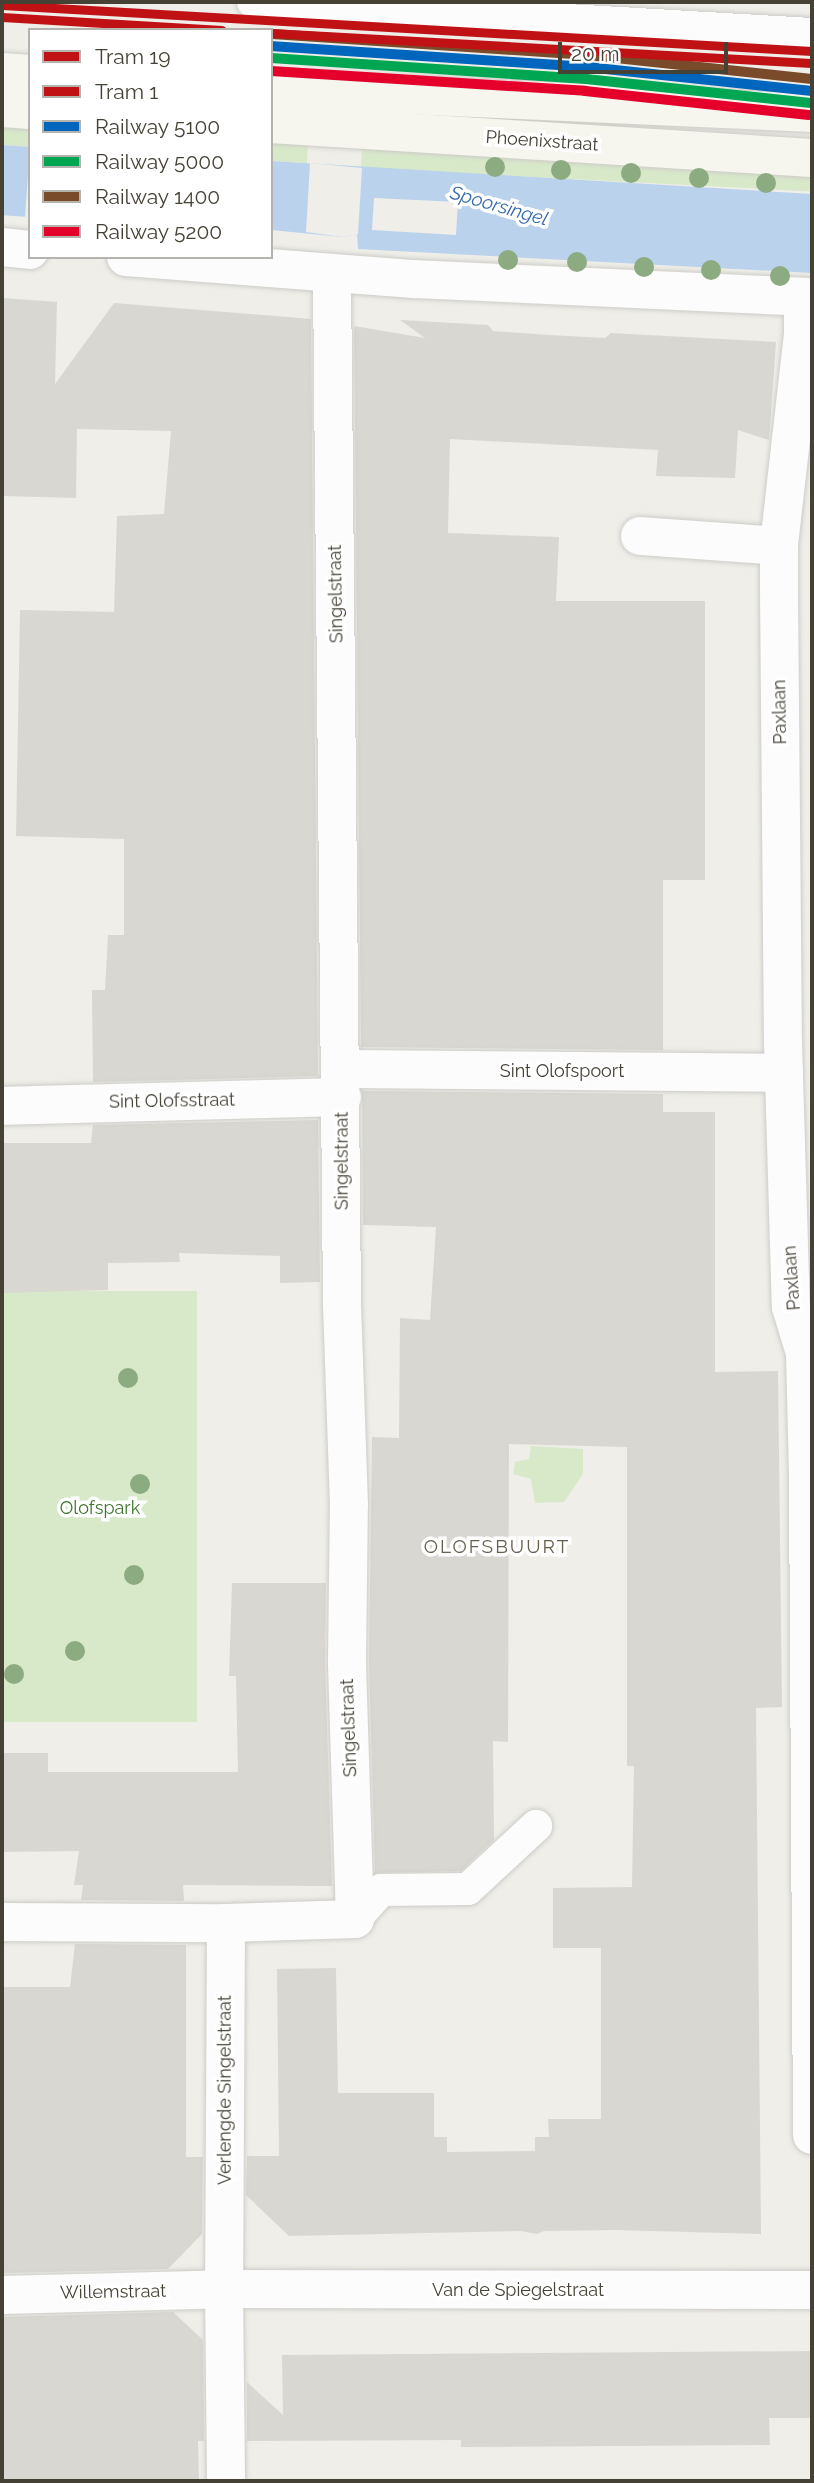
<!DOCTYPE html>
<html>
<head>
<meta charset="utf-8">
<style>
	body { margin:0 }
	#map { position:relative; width:814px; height:2483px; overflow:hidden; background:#efeee9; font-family:Raleway,sans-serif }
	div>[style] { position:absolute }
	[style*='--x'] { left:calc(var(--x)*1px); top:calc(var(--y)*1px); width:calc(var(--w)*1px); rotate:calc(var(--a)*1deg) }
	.green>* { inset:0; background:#d8e9ca; transform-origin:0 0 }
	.water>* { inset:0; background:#bad2ec; transform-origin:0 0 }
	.pier>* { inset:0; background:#efeee9 }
	.building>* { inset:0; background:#d9d7d1 }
	.roads { filter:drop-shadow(0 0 2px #cdccc7) drop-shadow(0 0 2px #cdccc7) }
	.lane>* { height:32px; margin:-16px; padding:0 16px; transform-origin:16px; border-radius:16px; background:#fdfcfc }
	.street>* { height:38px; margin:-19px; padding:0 19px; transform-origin:19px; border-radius:19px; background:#fdfcfc }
	.secondary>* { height:38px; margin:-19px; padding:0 19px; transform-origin:19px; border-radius:19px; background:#f6f5ee }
	.rail-1>* { height:10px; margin:-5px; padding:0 5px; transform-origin:5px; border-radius:5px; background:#0065bd }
	.rail-2>* { height:10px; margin:-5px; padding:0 5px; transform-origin:5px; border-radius:5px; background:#00a651 }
	.rail-3>* { height:10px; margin:-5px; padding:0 5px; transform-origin:5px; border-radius:5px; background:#7a4b2a }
	.rail-4>* { height:10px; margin:-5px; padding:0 5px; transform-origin:5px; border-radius:5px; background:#e4002b }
	.tram-1>* { height:9px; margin:-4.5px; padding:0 4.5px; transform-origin:4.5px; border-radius:4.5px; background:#c01115 }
	.tram-2>* { height:9px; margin:-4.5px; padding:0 4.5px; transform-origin:4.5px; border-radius:4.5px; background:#c01115 }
	.trees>* { width:20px; height:20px; margin:-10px; border-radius:50%; background:#8dab80 }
	span { translate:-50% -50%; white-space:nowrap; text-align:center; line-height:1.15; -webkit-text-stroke:7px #fff; paint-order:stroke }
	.street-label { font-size:18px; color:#454135 }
	.park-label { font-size:18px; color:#3d742b }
	.water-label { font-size:19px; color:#326aad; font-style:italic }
	.neighbourhood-label { font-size:19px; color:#67604d; letter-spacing:2px }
	.frame { position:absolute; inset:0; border:4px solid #454135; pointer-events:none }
	.legend { position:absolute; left:28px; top:28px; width:245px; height:231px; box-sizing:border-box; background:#fff; border:2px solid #b5b3ae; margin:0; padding:9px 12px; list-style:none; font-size:21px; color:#454135 }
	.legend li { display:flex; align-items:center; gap:14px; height:35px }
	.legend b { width:35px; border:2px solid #b5b3ae }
	.scale { position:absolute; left:558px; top:42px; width:170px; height:32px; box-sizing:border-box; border:4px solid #454135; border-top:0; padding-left:9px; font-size:21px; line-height:24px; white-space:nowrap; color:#454135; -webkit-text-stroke:5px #fff; paint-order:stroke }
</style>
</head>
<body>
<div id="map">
	<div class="green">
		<i style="left:2px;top:127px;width:28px;height:18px;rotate:4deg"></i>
		<i style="left:271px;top:141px;width:37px;height:20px;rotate:3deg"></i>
		<i style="left:362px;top:147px;width:451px;height:21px;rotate:3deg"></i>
		<i style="left:197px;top:1291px;width:431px;height:195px;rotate:90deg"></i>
		<i style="clip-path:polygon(531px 1446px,583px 1449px,583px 1474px,564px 1502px,535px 1503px,531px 1479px,513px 1474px,515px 1462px,529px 1459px)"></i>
	</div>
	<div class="water">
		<i style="left:2px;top:145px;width:28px;height:70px;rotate:4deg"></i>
		<i style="clip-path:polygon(evenodd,271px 161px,812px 194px,812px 273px,358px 249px,357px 234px,343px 237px,271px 230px,271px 161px,374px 198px,458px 202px,456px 235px,372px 230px,374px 198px)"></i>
	</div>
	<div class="pier">
		<i style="clip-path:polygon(310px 163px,362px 168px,358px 234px,343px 237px,306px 232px)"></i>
	</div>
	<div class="building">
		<i style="clip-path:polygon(2px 298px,57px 302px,55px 384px,114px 303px,311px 319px,318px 1076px,93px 1082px,92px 990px,105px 990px,108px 935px,124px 935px,124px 839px,16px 836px,20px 610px,114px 612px,117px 516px,164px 514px,171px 431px,77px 429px,76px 498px,2px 496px)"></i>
		<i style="clip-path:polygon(400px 320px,488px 325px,493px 331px,549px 335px,605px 338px,611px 333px,776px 342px,769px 440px,738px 430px,735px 478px,656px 476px,658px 450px,450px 439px,448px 533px,559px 537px,556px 601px,705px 601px,705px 880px,663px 880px,663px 1050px,361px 1047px,354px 326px,425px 338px)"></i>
		<i style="clip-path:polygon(362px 1091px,663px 1094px,663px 1112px,715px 1112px,715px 1372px,778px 1371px,782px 1707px,756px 1708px,761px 2234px,616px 2230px,544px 2231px,537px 2234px,520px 2231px,289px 2236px,246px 2195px,247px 2156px,279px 2156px,277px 1969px,336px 1968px,338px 2093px,434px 2093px,434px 2137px,447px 2137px,447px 2152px,535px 2151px,535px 2137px,549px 2137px,548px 2119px,601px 2119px,601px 1948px,553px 1948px,553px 1888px,632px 1887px,634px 1766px,627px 1766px,627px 1447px,509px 1444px,508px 1742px,493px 1741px,494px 1840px,461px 1871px,375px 1873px,369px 1661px,372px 1437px,399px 1438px,400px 1318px,430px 1320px,436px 1227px,363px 1225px)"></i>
		<i style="clip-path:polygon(318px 1120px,320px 1282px,280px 1283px,280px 1256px,179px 1253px,180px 1262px,108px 1263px,108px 1290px,2px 1293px,2px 1143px,91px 1143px,93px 1125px)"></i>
		<i style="clip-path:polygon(232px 1583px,326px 1583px,325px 1662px,332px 1886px,183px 1885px,184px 1901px,81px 1900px,83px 1885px,74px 1885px,79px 1851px,2px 1852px,3px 1753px,48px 1753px,48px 1772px,238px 1772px,236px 1676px,229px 1676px)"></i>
		<i style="clip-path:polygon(75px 1944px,186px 1945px,186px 2157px,203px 2157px,202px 2234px,168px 2269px,2px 2273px,2px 1987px,70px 1987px)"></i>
		<i style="clip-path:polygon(173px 2312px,203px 2340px,204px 2441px,198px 2441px,199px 2481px,2px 2481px,2px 2317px)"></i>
		<i style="clip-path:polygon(812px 2351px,812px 2418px,769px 2418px,770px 2445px,461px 2447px,461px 2440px,247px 2441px,247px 2382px,283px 2415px,282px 2355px)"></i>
	</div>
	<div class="roads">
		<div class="lane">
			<i style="--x:253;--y:2;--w:560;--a:3.28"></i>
			<i style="--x:355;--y:1919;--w:39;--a:-48"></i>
			<i style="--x:381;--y:1890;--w:87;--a:-0.7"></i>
			<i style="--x:468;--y:1889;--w:93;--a:-42.8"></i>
		</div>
		<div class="street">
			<i style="--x:2;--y:247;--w:28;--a:6"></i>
			<i style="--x:126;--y:257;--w:289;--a:4.4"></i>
			<i style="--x:414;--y:279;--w:398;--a:2.6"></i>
			<i style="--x:803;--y:297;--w:37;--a:90"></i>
			<i style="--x:803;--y:334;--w:213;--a:96.5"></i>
			<i style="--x:779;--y:546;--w:44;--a:90"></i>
			<i style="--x:779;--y:590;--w:453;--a:89.5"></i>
			<i style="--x:783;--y:1043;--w:264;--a:88.3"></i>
			<i style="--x:791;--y:1307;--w:48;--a:73.1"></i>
			<i style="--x:805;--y:1353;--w:127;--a:88.6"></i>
			<i style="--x:808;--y:1480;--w:655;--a:89.65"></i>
			<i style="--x:640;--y:536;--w:139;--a:4.1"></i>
			<i style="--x:341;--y:1069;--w:443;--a:0.5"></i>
			<i style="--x:2;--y:1106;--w:340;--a:-1.5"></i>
			<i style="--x:2;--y:1922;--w:224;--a:0.3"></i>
			<i style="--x:226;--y:1923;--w:129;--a:-1.8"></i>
			<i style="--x:355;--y:1919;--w:258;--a:-91.8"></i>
			<i style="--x:347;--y:1661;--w:156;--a:-89.3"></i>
			<i style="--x:349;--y:1505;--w:205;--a:-92"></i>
			<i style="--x:342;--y:1300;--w:1026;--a:-90.56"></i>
			<i style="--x:226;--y:1923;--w:366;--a:90.3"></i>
			<i style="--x:224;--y:2289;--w:192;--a:89.4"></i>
			<i style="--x:2;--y:2295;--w:222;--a:-1.5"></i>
			<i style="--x:224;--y:2289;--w:588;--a:0.1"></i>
		</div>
		<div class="secondary">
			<i style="--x:2;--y:72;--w:28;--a:4"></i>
			<i style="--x:271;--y:89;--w:542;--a:2.54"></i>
			<i style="--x:2;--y:108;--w:28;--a:4"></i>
			<i style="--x:271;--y:124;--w:542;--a:3.6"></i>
		</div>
	</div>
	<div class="rail-1">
		<i style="--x:271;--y:46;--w:317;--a:3.8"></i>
		<i style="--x:587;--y:67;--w:226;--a:6.1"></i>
	</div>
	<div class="rail-2">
		<i style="--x:271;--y:58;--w:316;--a:3.8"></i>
		<i style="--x:586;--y:79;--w:226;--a:6.1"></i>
	</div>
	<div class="rail-3">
		<i style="--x:272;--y:34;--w:317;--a:3.8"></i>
		<i style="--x:588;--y:55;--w:225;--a:6.1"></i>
	</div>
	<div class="rail-4">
		<i style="--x:271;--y:71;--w:315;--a:3.6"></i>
		<i style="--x:585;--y:91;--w:225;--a:6.1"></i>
	</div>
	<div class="tram-1">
		<i style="--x:2;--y:5;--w:811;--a:3.25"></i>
	</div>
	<div class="tram-2">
		<i style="--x:2;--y:17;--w:220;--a:3.4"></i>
		<i style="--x:271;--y:33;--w:541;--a:3.18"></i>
	</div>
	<div class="trees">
		<i style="left:495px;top:167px"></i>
		<i style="left:561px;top:170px"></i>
		<i style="left:631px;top:173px"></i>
		<i style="left:699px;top:178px"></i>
		<i style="left:766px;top:183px"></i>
		<i style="left:508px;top:260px"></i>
		<i style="left:577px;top:262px"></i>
		<i style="left:644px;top:267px"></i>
		<i style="left:711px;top:270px"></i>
		<i style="left:780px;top:276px"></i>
		<i style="left:128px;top:1378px"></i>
		<i style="left:140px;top:1484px"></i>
		<i style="left:134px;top:1575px"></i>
		<i style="left:75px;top:1651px"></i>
		<i style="left:14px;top:1674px"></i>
	</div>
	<div class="street-label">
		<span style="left:542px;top:141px;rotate:4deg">Phoenixstraat</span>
		<span style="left:336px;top:594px;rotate:-91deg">Singelstraat</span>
		<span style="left:780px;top:712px;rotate:-91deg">Paxlaan</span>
		<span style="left:562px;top:1071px">Sint Olofspoort</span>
		<span style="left:172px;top:1101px;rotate:-1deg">Sint Olofsstraat</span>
		<span style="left:342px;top:1161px;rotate:-90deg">Singelstraat</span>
		<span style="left:792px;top:1278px;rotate:-94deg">Paxlaan</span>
		<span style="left:349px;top:1728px;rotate:-92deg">Singelstraat</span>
		<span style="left:225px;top:2090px;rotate:-90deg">Verlengde Singelstraat</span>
		<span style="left:518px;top:2290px">Van de Spiegelstraat</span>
		<span style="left:113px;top:2292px;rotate:-1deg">Willemstraat</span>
	</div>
	<div class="park-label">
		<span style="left:100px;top:1508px">Olofspark</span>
	</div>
	<div class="water-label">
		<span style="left:499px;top:206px;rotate:16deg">Spoorsingel</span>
	</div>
	<div class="neighbourhood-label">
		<span style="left:497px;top:1547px">OLOFSBUURT</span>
	</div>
	<div class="frame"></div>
	<ul class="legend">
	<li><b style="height:9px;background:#c01115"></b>Tram 19</li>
	<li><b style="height:9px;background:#c01115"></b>Tram 1</li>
	<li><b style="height:9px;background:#0065bd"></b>Railway 5100</li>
	<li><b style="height:9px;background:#00a651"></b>Railway 5000</li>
	<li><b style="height:9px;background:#7a4b2a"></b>Railway 1400</li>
	<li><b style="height:9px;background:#e4002b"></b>Railway 5200</li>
	</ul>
	<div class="scale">20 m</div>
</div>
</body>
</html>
